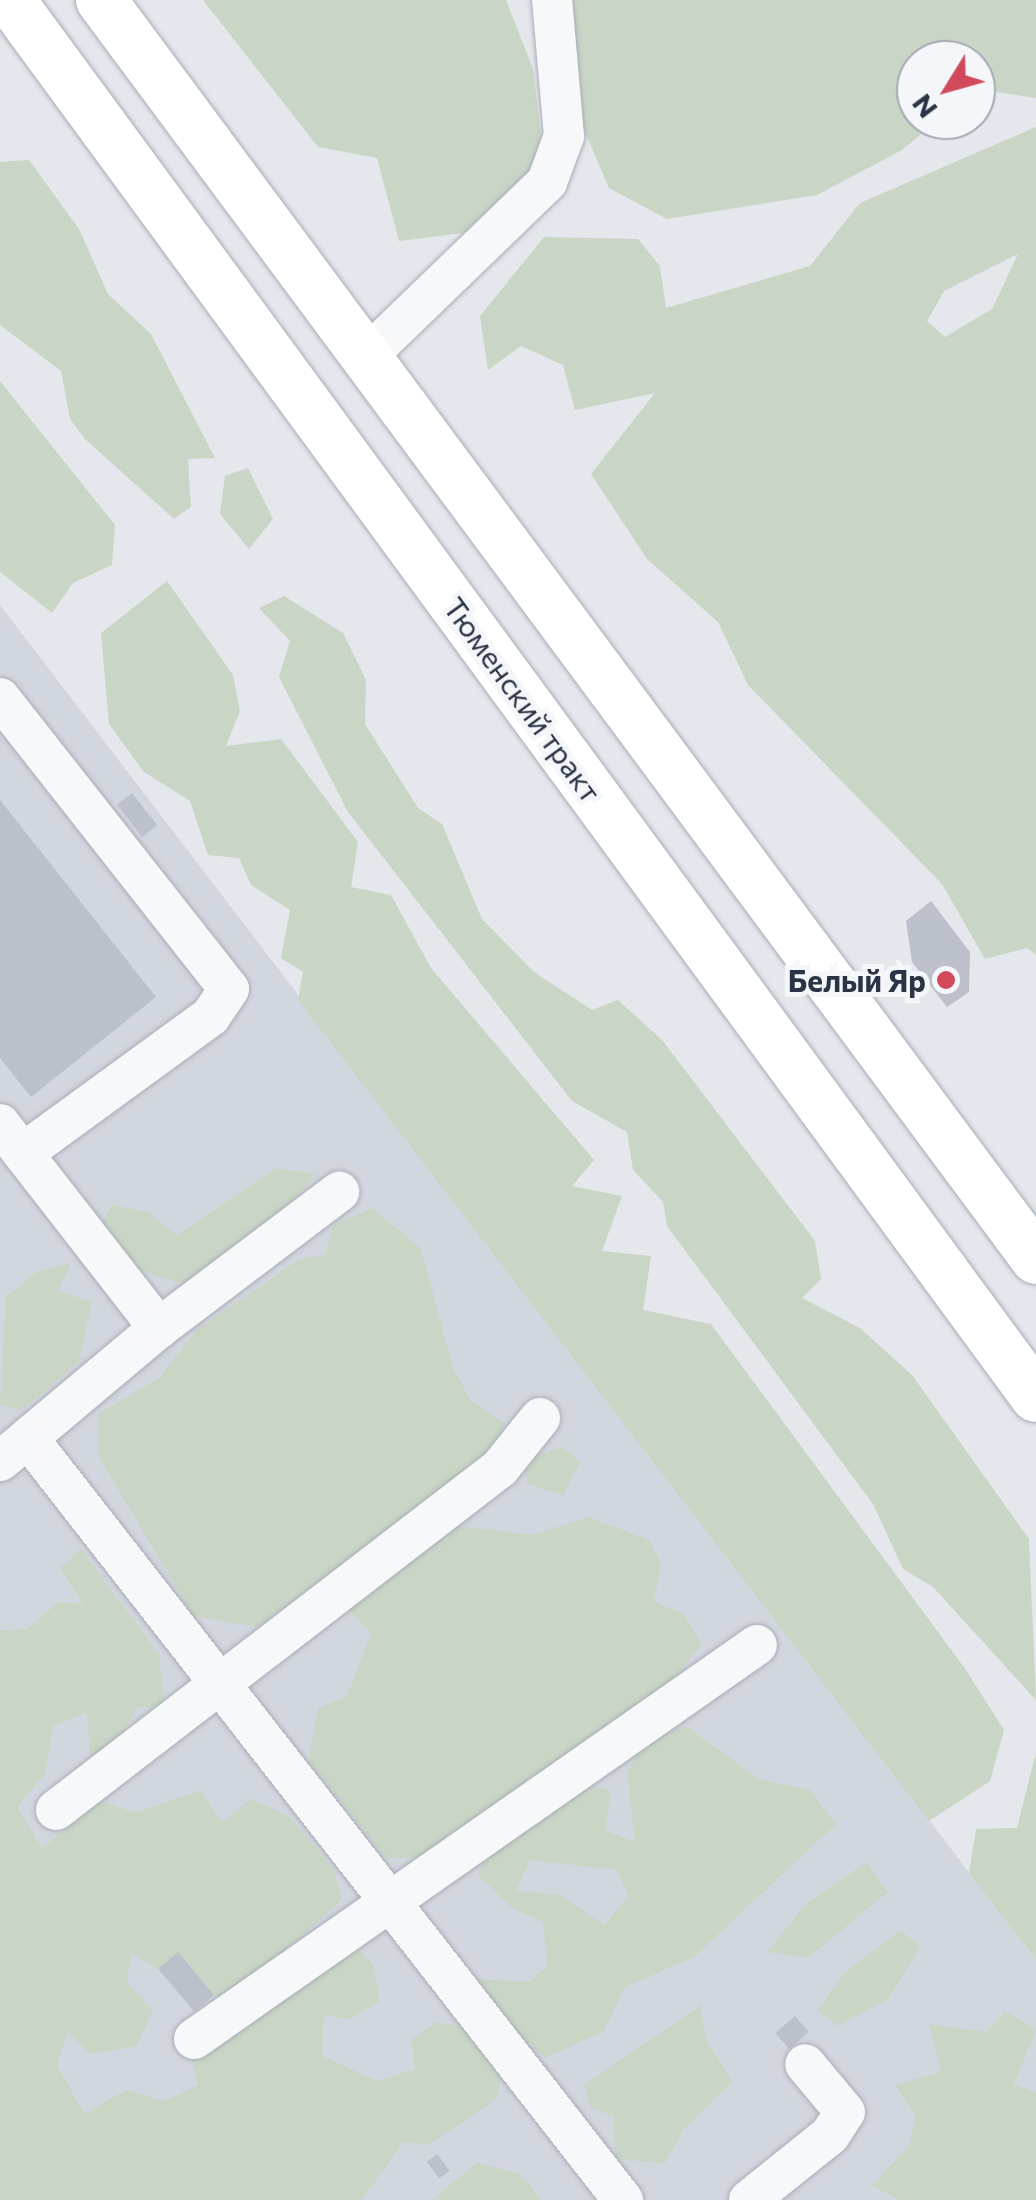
<!DOCTYPE html>
<html>
<head>
<meta charset="utf-8">
<style>
	body { margin:0 }
	#map { position:relative; width:1036px; height:2200px; overflow:hidden; background:#e4e7ec; font-family:Commissioner,sans-serif }
	div>[style] { position:absolute }
	[style*='--x'] { left:calc(var(--x)*1px); top:calc(var(--y)*1px); width:calc(var(--w)*1px); rotate:calc(var(--a)*1deg) }
	.built>* { inset:0; background:#d2d6de }
	.green>* { inset:0; background:#c9d6c5 }
	.building>* { inset:0; background:#bbc0ca; transform-origin:0 0 }
	.roads { filter:drop-shadow(0 0 2px #a9aeb7) drop-shadow(0 0 2px #a9aeb7) }
	.minor>* { height:40px; margin:-20px; padding:0 20px; transform-origin:20px; border-radius:20px; background:#f7f8fa }
	.major>* { height:50px; margin:-25px; padding:0 25px; transform-origin:25px; border-radius:25px; background:#fff }
	.dots>* { width:28px; height:28px; translate:-50% -50%; box-sizing:border-box; border:5px solid #f4f6f9; border-radius:50% }
	span { translate:-50% -50%; white-space:nowrap; text-align:center; line-height:1.15; -webkit-text-stroke:10px #f4f6f9; paint-order:stroke }
	.street-label { font-size:30px; color:#2b3445 }
	.poi-label { font-size:30px; color:#2b3445; font-weight:700 }
	.right { translate:-100% -50%; text-align:right }
	.north { position:absolute; left:896px; top:40px; width:100px; height:100px; box-sizing:border-box; background:#f4f6f9; border:2px solid #a4a8b1; border-radius:50%; rotate:233deg; font-size:28px; font-weight:700; line-height:40px; text-align:center; color:#2b3445 }
	.north::after { content:''; display:block; margin:auto; width:35px; height:45px; background:#d1495b; clip-path:polygon(50% 0,100% 100%,50% 72%,0 100%) }
</style>
</head>
<body>
<div id="map">
	<div class="built">
		<i style="clip-path:polygon(0 605px,1036px 1960px,1036px 2200px,0 2200px)"></i>
	</div>
	<div class="green">
		<i style="clip-path:polygon(203px 0,506px 0,533px 69px,541px 137px,518px 207px,463px 233px,399px 241px,377px 158px,318px 147px)"></i>
		<i style="clip-path:polygon(549px 0,1036px 0,1036px 98px,976px 89px,976px 60px,916px 60px,916px 120px,938px 120px,902px 150px,817px 195px,667px 219px,609px 188px,572px 101px)"></i>
		<i style="clip-path:polygon(evenodd,1036px 127px,1036px 955px,1027px 948px,985px 959px,942px 884px,748px 685px,718px 622px,647px 559px,591px 474px,655px 393px,575px 410px,563px 365px,521px 346px,488px 370px,480px 316px,544px 237px,638px 239px,660px 266px,666px 308px,810px 266px,860px 203px,1036px 127px,1018px 254px,992px 309px,945px 337px,927px 321px,944px 291px,1018px 254px)"></i>
		<i style="clip-path:polygon(29px 160px,79px 229px,108px 294px,151px 334px,215px 458px,188px 459px,191px 507px,174px 519px,85px 439px,70px 419px,61px 371px,0 325px,0 162px)"></i>
		<i style="clip-path:polygon(0 381px,115px 525px,112px 565px,73px 583px,52px 613px,0 572px)"></i>
		<i style="clip-path:polygon(248px 468px,273px 519px,249px 549px,220px 514px,225px 476px)"></i>
		<i style="clip-path:polygon(167px 581px,233px 675px,240px 711px,226px 746px,281px 739px,358px 842px,351px 887px,391px 895px,431px 968px,594px 1160px,572px 1186px,622px 1196px,602px 1251px,651px 1256px,643px 1310px,711px 1324px,966px 1670px,1004px 1730px,990px 1781px,929px 1821px,298px 1000px,303px 972px,281px 958px,290px 910px,251px 885px,239px 858px,208px 855px,190px 801px,144px 772px,109px 724px,101px 633px)"></i>
		<i style="clip-path:polygon(284px 596px,343px 633px,366px 680px,365px 724px,418px 808px,442px 824px,482px 919px,534px 972px,592px 1010px,618px 1000px,662px 1040px,815px 1241px,821px 1279px,802px 1298px,860px 1328px,912px 1375px,1029px 1539px,1036px 1700px,933px 1587px,903px 1569px,873px 1504px,667px 1226px,663px 1202px,633px 1170px,627px 1132px,572px 1101px,348px 812px,279px 677px,290px 641px,259px 608px)"></i>
		<i style="clip-path:polygon(276px 1168px,315px 1174px,266px 1234px,182px 1284px,137px 1269px,99px 1229px,112px 1205px,148px 1212px,177px 1235px)"></i>
		<i style="clip-path:polygon(372px 1208px,421px 1249px,453px 1368px,471px 1401px,505px 1423px,487px 1459px,258px 1627px,193px 1616px,98px 1455px,97px 1414px,158px 1379px,196px 1331px,299px 1259px,325px 1255px,333px 1225px)"></i>
		<i style="clip-path:polygon(71px 1263px,58px 1291px,92px 1302px,79px 1361px,22px 1410px,0 1405px,6px 1297px,36px 1272px)"></i>
		<i style="clip-path:polygon(563px 1447px,580px 1462px,563px 1495px,527px 1484px,526px 1458px)"></i>
		<i style="clip-path:polygon(588px 1517px,649px 1540px,661px 1563px,654px 1602px,682px 1613px,702px 1643px,672px 1682px,418px 1858px,386px 1858px,309px 1761px,318px 1708px,347px 1696px,371px 1634px,345px 1607px,451px 1525px,533px 1535px)"></i>
		<i style="clip-path:polygon(81px 1549px,159px 1654px,164px 1707px,137px 1707px,118px 1745px,90px 1755px,87px 1713px,53px 1726px,45px 1774px,17px 1807px,42px 1848px,101px 1801px,135px 1813px,201px 1790px,222px 1822px,251px 1799px,289px 1816px,334px 1870px,342px 1900px,231px 1999px,214px 1995px,178px 1953px,158px 1969px,131px 1953px,127px 1983px,153px 2010px,137px 2046px,90px 2054px,68px 2032px,57px 2065px,84px 2114px,126px 2090px,165px 2101px,198px 2085px,191px 2056px,225px 2031px,239px 2034px,251px 2012px,347px 1939px,374px 1965px,379px 2001px,351px 2019px,324px 2015px,322px 2056px,378px 2081px,415px 2069px,411px 2040px,436px 2022px,473px 2029px,506px 2062px,495px 2100px,428px 2145px,403px 2142px,362px 2200px,0 2200px,0 1631px,26px 1629px,59px 1602px,83px 1604px,60px 1568px)"></i>
		<i style="clip-path:polygon(evenodd,687px 1727px,759px 1779px,810px 1790px,836px 1824px,694px 1957px,625px 1987px,604px 2031px,546px 2058px,499px 2022px,471px 1979px,529px 1982px,547px 1966px,543px 1922px,512px 1908px,477px 1874px,495px 1845px,587px 1786px,610px 1790px,606px 1831px,635px 1842px,627px 1772px,647px 1736px,687px 1727px,530px 1860px,617px 1870px,628px 1896px,604px 1925px,560px 1895px,516px 1891px,530px 1860px)"></i>
		<i style="clip-path:polygon(1035px 1756px,1036px 1757px,1036px 1960px,969px 1873px,976px 1829px,1017px 1828px)"></i>
		<i style="clip-path:polygon(867px 1862px,888px 1892px,808px 1958px,767px 1952px,808px 1902px)"></i>
		<i style="clip-path:polygon(901px 1931px,921px 1946px,887px 2000px,838px 2026px,817px 2010px,848px 1969px)"></i>
		<i style="clip-path:polygon(701px 2005px,705px 2038px,733px 2082px,684px 2129px,665px 2163px,615px 2159px,614px 2116px,591px 2108px,584px 2085px)"></i>
		<i style="clip-path:polygon(1005px 2011px,1036px 2030px,1014px 2084px,1036px 2093px,1036px 2200px,898px 2200px,872px 2185px,910px 2145px,915px 2115px,895px 2085px,941px 2072px,929px 2024px,986px 2032px)"></i>
		<i style="clip-path:polygon(477px 2163px,520px 2174px,542px 2200px,432px 2200px)"></i>
	</div>
	<div class="building">
		<i style="left:132px;top:793px;width:41px;height:19px;rotate:52deg"></i>
		<i style="clip-path:polygon(0 800px,156px 997px,31px 1097px,0 1058px)"></i>
		<i style="clip-path:polygon(931px 901px,970px 952px,969px 992px,947px 1007px,912px 962px,906px 921px)"></i>
		<i style="left:178px;top:1952px;width:56px;height:26px;rotate:50deg"></i>
		<i style="left:795px;top:2016px;width:21px;height:26px;rotate:49deg"></i>
		<i style="left:437px;top:2154px;width:21px;height:13px;rotate:53deg"></i>
	</div>
	<div class="roads">
		<div class="minor">
			<i style="--x:369;--y:354;--w:248;--a:-44"></i>
			<i style="--x:547;--y:182;--w:49;--a:-69.7"></i>
			<i style="--x:564;--y:136;--w:137;--a:-95"></i>
			<i style="--x:0;--y:698;--w:370;--a:51.8"></i>
			<i style="--x:229;--y:989;--w:32;--a:124"></i>
			<i style="--x:211;--y:1016;--w:233;--a:143.9"></i>
			<i style="--x:0;--y:1124;--w:259;--a:52.1"></i>
			<i style="--x:159;--y:1328;--w:171;--a:140"></i>
			<i style="--x:28;--y:1438;--w:967;--a:52.02"></i>
			<i style="--x:159;--y:1328;--w:226;--a:-37.1"></i>
			<i style="--x:0;--y:1461;--w:36;--a:-39"></i>
			<i style="--x:56;--y:1810;--w:560;--a:-37.61"></i>
			<i style="--x:500;--y:1468;--w:64;--a:-51.3"></i>
			<i style="--x:194;--y:2039;--w:687;--a:-34.99"></i>
			<i style="--x:749;--y:2200;--w:104;--a:-38.7"></i>
			<i style="--x:830;--y:2135;--w:27;--a:-57"></i>
			<i style="--x:845;--y:2112;--w:62;--a:-129.8"></i>
		</div>
		<div class="major">
			<i style="--x:10;--y:0;--w:1733;--a:53.71"></i>
			<i style="--x:101;--y:0;--w:1568;--a:53.4"></i>
		</div>
	</div>
	<div class="dots">
		<i style="left:946px;top:980px;background:#d1495b"></i>
	</div>
	<div class="street-label">
		<span style="left:523px;top:699px;rotate:54deg">Тюменский тракт</span>
	</div>
	<div class="poi-label">
		<span class="right" style="left:926px;top:980px">Белый Яр</span>
	</div>
	<div class="north">N</div>
</div>
</body>
</html>
